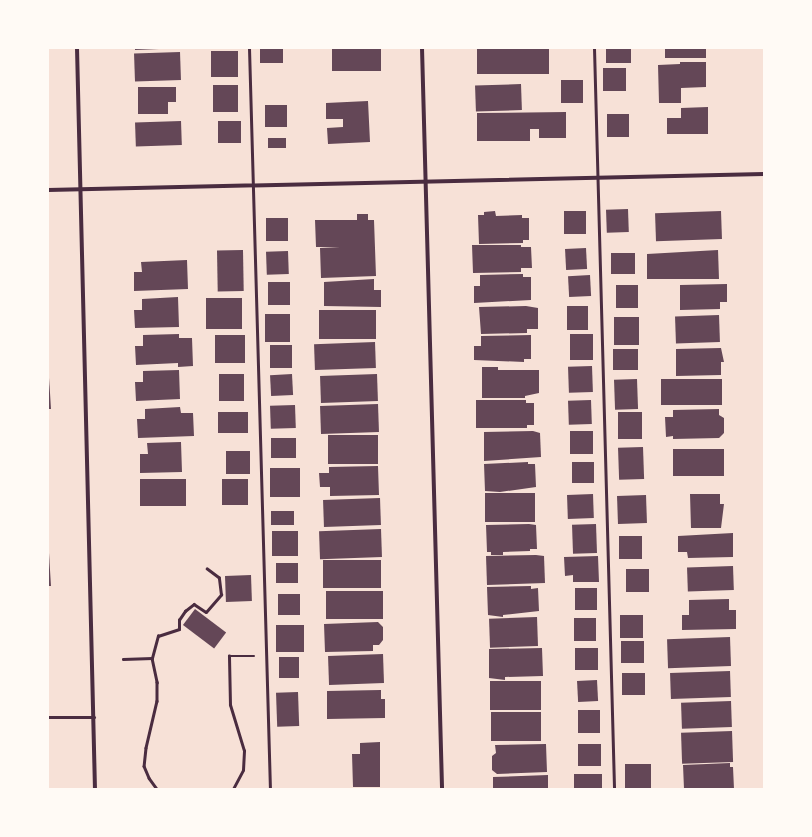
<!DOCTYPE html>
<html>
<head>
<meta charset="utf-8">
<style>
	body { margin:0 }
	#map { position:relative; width:812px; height:837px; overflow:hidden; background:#f7e1d7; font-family:"Zilla Slab",serif }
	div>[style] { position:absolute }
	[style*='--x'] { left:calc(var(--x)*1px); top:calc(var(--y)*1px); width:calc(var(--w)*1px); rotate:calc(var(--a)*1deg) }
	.building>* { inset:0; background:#644757; transform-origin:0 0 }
	.path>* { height:2.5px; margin:-1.25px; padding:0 1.25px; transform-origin:1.25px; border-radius:1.25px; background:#4a2c40 }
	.service>* { height:3px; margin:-1.5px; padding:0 1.5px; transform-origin:1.5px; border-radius:1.5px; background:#4a2c40 }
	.minor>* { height:4px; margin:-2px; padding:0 2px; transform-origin:2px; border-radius:2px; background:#4a2c40 }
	span { translate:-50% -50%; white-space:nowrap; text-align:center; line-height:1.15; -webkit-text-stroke:3px #fffaf5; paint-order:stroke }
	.frame { position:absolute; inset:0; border:49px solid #fffaf5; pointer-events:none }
</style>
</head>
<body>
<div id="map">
	<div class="building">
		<i style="clip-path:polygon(135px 48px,159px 48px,159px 49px,135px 50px)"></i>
		<i style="left:260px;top:48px;width:23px;height:15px"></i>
		<i style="left:332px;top:48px;width:49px;height:23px"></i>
		<i style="left:477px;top:48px;width:72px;height:26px"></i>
		<i style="left:606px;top:48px;width:25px;height:15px"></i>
		<i style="left:665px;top:48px;width:41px;height:10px"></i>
		<i style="left:238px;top:51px;width:26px;height:27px;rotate:90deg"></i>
		<i style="left:180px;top:52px;width:28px;height:46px;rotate:88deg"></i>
		<i style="clip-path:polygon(680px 62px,706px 62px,706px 87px,681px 88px,681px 103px,659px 103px,658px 65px,680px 64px)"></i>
		<i style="left:603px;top:68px;width:23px;height:23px"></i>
		<i style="left:583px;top:80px;width:23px;height:22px;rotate:90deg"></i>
		<i style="left:521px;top:84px;width:26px;height:46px;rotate:88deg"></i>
		<i style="left:213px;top:85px;width:25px;height:27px"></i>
		<i style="clip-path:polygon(138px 87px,176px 87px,176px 102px,168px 102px,168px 114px,138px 114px)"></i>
		<i style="clip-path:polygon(368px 101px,370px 142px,328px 144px,327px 128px,343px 127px,343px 119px,326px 119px,326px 103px)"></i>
		<i style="left:265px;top:105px;width:22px;height:22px"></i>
		<i style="clip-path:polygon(708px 107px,708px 134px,667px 134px,667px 118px,681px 118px,681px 108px)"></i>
		<i style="clip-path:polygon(566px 112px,566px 138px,539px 138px,539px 129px,530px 129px,530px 141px,477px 141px,477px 113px)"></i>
		<i style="left:607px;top:114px;width:22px;height:23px"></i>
		<i style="left:181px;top:121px;width:24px;height:46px;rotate:88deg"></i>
		<i style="left:241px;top:121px;width:22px;height:23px;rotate:90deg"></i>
		<i style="left:268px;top:138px;width:18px;height:10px"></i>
		<i style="left:628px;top:209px;width:23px;height:22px;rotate:88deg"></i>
		<i style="clip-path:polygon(495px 211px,496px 216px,522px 215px,522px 218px,529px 218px,529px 240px,523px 240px,523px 243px,479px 244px,478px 215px,484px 215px,484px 212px)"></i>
		<i style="left:586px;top:211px;width:23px;height:22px;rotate:90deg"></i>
		<i style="left:721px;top:211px;width:28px;height:66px;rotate:88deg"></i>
		<i style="clip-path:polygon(357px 214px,368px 214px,368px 220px,374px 220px,376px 276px,321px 278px,320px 248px,340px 247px,316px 247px,315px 220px,357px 220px)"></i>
		<i style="left:288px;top:218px;width:23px;height:22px;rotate:90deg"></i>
		<i style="clip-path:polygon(472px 245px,521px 245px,521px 247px,531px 247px,532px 268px,521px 268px,521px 272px,473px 273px)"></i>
		<i style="left:586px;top:248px;width:21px;height:21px;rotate:87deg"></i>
		<i style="left:243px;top:250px;width:41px;height:26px;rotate:89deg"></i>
		<i style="clip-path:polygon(718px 250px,719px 279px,647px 279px,647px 254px)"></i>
		<i style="left:288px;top:251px;width:23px;height:22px;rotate:88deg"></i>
		<i style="left:611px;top:253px;width:24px;height:21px"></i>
		<i style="clip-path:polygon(187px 260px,188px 289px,134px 291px,134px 272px,142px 272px,141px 262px)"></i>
		<i style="clip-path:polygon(523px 274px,523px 277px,531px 277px,531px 300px,474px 303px,474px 286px,480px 286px,480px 275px)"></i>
		<i style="left:590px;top:275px;width:21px;height:22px;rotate:87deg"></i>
		<i style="clip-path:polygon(374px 279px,374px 290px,381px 290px,381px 307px,324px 306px,324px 282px)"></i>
		<i style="left:268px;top:282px;width:22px;height:23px"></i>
		<i style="clip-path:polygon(727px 284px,727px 302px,720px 302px,720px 309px,680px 310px,680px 285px)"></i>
		<i style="left:616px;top:285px;width:22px;height:23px"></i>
		<i style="clip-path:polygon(178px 297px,179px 327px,135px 328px,134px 310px,142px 310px,142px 299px)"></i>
		<i style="left:206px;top:298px;width:36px;height:31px"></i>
		<i style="clip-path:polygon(526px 306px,538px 308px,538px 329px,527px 329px,527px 333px,481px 334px,479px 307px)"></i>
		<i style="left:567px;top:306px;width:21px;height:24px"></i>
		<i style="left:376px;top:310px;width:29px;height:57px;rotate:90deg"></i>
		<i style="left:265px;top:314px;width:25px;height:28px"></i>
		<i style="left:719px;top:315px;width:27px;height:44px;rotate:88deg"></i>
		<i style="left:614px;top:317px;width:25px;height:28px"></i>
		<i style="clip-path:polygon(179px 334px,179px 338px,192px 338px,193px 366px,178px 367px,178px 363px,136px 365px,135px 346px,143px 346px,143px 335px)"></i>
		<i style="left:570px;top:334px;width:23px;height:26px"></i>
		<i style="left:245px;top:335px;width:28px;height:30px;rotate:90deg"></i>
		<i style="clip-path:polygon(531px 335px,531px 359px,524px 359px,524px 362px,474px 360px,474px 346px,481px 346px,481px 336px)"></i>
		<i style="left:375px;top:342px;width:26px;height:61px;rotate:88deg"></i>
		<i style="left:270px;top:345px;width:22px;height:23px"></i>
		<i style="clip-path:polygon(721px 348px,724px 362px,721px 362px,721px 375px,676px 376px,676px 349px)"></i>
		<i style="left:613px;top:349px;width:25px;height:21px"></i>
		<i style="clip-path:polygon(48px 362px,51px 409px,48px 409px)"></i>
		<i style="left:592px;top:366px;width:26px;height:24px;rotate:88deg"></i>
		<i style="clip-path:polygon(482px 367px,498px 367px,498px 370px,539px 370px,539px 393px,525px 396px,525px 398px,482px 398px)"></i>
		<i style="clip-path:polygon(179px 370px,180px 399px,136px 401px,135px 382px,143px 382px,143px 371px)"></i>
		<i style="left:244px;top:374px;width:27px;height:25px;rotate:90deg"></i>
		<i style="left:292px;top:374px;width:21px;height:22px;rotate:87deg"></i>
		<i style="left:377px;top:374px;width:27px;height:57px;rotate:88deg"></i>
		<i style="left:637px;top:379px;width:30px;height:23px;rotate:88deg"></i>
		<i style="left:661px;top:379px;width:61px;height:26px"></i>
		<i style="clip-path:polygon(476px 400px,526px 400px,526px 403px,534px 403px,534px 425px,527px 425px,527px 428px,476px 428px)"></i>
		<i style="left:591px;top:400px;width:24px;height:23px;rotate:88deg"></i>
		<i style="left:378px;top:404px;width:28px;height:58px;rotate:88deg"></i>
		<i style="left:295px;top:405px;width:23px;height:25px;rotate:88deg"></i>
		<i style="clip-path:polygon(180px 407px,181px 413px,193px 413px,194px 436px,138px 438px,137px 419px,145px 419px,145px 409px)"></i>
		<i style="clip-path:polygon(719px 409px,719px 415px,724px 418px,724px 433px,719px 438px,673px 439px,673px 436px,666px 437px,665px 417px,673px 417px,673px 410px)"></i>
		<i style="left:218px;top:412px;width:30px;height:21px"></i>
		<i style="left:618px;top:412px;width:24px;height:27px"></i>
		<i style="clip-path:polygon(533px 431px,540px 433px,541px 457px,484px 461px,484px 432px)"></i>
		<i style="left:570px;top:431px;width:23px;height:23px"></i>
		<i style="left:378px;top:435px;width:29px;height:50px;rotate:90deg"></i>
		<i style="left:296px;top:438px;width:20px;height:25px;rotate:90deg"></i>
		<i style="clip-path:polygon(181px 442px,182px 472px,140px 473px,140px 454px,148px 454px,147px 443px)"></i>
		<i style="left:643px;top:447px;width:32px;height:25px;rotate:88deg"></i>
		<i style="left:724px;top:449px;width:27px;height:51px;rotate:90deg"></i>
		<i style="left:250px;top:451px;width:23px;height:24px;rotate:90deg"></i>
		<i style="clip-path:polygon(528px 462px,528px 464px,535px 464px,536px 487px,500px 492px,485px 491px,484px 464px)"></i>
		<i style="left:572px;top:462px;width:22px;height:21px"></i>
		<i style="clip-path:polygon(378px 466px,379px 495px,330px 496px,330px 487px,320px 487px,319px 473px,329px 473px,329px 467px)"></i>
		<i style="left:270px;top:468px;width:30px;height:29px"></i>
		<i style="left:186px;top:479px;width:27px;height:46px;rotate:90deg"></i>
		<i style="left:222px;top:479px;width:26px;height:26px"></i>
		<i style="left:535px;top:493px;width:29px;height:50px;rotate:90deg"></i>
		<i style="left:593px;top:494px;width:24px;height:26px;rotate:88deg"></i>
		<i style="clip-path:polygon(690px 494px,720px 494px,720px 504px,724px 504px,721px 528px,691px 528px)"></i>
		<i style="left:646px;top:495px;width:28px;height:29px;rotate:88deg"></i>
		<i style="left:380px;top:498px;width:27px;height:57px;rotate:88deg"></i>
		<i style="left:271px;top:511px;width:23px;height:14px"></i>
		<i style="clip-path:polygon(529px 524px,536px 525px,537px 549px,530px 549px,530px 551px,503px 552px,503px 555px,491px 555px,491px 552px,487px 552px,486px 525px)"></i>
		<i style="left:596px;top:524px;width:29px;height:24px;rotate:88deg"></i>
		<i style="left:381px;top:529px;width:28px;height:62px;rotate:88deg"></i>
		<i style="left:272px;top:531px;width:26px;height:25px"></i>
		<i style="clip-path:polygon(733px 533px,733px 557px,688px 558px,687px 552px,678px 552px,678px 536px)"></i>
		<i style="left:619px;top:536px;width:23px;height:23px"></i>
		<i style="clip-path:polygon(48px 537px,51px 586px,48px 586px)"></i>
		<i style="clip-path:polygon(536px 555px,544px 556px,545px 583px,487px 585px,486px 556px)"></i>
		<i style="clip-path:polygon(598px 556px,599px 582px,573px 582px,573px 575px,565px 576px,564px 557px)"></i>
		<i style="left:381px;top:560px;width:28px;height:58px;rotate:90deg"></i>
		<i style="left:298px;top:563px;width:20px;height:22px;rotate:90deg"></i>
		<i style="left:733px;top:566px;width:24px;height:46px;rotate:88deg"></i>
		<i style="left:626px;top:569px;width:23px;height:23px"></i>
		<i style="left:251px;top:575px;width:26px;height:26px;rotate:88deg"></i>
		<i style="clip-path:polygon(531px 586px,531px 589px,538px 588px,539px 611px,503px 615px,503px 617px,488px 615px,487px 587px)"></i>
		<i style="left:575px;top:588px;width:22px;height:22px"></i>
		<i style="left:383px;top:591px;width:28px;height:57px;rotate:90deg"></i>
		<i style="left:278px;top:594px;width:22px;height:21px"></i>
		<i style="clip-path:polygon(729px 599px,729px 610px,736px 610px,736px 629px,682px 630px,682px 615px,689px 615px,689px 600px)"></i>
		<i style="left:195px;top:609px;width:39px;height:20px;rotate:37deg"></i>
		<i style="left:620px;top:615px;width:23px;height:23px"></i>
		<i style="left:537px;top:617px;width:29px;height:48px;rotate:88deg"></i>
		<i style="left:596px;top:618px;width:23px;height:22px;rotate:90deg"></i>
		<i style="clip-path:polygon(378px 622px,383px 627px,383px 640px,379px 645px,373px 645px,373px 651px,325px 652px,324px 624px)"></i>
		<i style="left:276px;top:625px;width:28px;height:27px"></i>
		<i style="left:730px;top:637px;width:29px;height:63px;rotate:88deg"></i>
		<i style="left:621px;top:641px;width:23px;height:22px"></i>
		<i style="clip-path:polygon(542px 648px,543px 676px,505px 677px,505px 680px,489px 678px,489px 649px)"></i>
		<i style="left:575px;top:648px;width:23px;height:22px"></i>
		<i style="left:383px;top:654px;width:29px;height:55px;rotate:88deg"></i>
		<i style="left:279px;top:657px;width:20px;height:21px"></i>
		<i style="left:730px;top:671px;width:26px;height:60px;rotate:88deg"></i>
		<i style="left:622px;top:673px;width:23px;height:22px"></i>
		<i style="left:597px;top:680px;width:21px;height:20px;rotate:87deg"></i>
		<i style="left:541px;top:681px;width:29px;height:51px;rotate:90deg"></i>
		<i style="clip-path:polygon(381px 690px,381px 699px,385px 699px,385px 718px,327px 719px,327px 691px)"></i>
		<i style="left:298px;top:692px;width:34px;height:22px;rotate:88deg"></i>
		<i style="left:731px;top:701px;width:26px;height:50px;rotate:88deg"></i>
		<i style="left:578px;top:710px;width:22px;height:23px"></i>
		<i style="left:541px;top:712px;width:29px;height:50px;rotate:90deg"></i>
		<i style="left:732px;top:731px;width:31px;height:51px;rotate:88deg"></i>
		<i style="clip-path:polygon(380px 742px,380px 787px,353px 787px,352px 754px,360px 754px,360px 743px)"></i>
		<i style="clip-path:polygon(546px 744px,547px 772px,497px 774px,492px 770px,492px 756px,496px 753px,495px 745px)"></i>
		<i style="left:578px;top:744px;width:23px;height:22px"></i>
		<i style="clip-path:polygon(730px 763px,730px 767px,733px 767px,734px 789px,684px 789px,683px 765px)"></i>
		<i style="left:625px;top:764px;width:26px;height:25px"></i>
		<i style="left:574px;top:774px;width:28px;height:15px"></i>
		<i style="clip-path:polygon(548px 775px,548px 789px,493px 789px,493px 777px)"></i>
	</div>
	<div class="path">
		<i style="--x:152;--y:658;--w:23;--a:-75"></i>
		<i style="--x:158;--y:636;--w:22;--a:-18"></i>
		<i style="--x:179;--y:629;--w:9;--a:-90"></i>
		<i style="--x:179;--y:620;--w:11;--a:-56"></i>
		<i style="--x:185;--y:611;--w:11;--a:-38"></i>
		<i style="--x:194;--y:604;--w:14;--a:34"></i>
		<i style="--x:206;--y:612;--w:23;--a:-49"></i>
		<i style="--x:221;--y:595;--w:17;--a:-97"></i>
		<i style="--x:219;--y:578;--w:15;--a:-143"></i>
		<i style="--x:123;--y:659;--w:29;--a:-2"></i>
		<i style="--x:152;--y:658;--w:25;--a:78"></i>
		<i style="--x:157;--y:682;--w:19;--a:90"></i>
		<i style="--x:157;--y:701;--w:48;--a:103.2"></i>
		<i style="--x:146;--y:748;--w:18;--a:96"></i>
		<i style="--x:144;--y:766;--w:13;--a:67"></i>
		<i style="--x:149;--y:778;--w:14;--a:54"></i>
		<i style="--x:233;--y:789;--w:21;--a:-62"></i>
		<i style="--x:243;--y:770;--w:19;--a:-87"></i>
		<i style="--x:244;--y:751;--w:48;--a:-106.9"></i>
		<i style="--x:230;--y:705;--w:49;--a:-91.2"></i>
		<i style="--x:229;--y:656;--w:25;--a:0"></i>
	</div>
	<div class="service">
		<i style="--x:249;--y:48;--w:741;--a:88.38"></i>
		<i style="--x:594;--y:48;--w:741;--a:88.45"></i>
		<i style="--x:48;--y:717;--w:46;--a:0"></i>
	</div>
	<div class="minor">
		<i style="--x:77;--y:48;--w:741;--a:88.61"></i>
		<i style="--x:422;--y:48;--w:741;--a:88.45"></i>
		<i style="--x:48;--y:190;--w:716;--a:-1.28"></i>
	</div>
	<div class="frame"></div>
</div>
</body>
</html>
